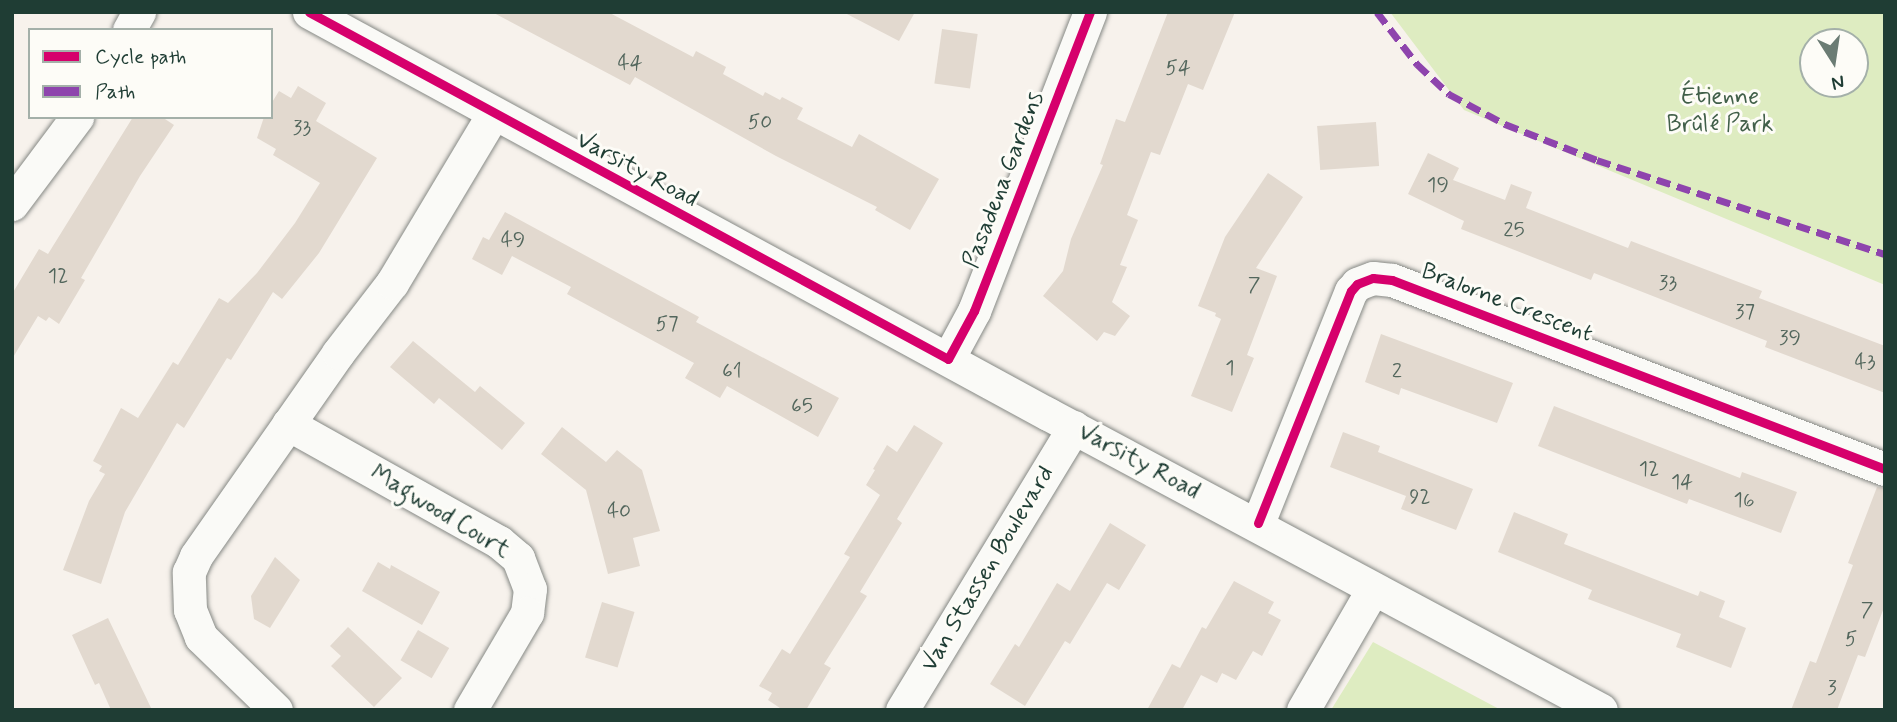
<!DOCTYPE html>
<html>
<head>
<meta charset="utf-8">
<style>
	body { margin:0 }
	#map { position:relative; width:1897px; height:722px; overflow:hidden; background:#f7f2ec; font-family:Mynerve,sans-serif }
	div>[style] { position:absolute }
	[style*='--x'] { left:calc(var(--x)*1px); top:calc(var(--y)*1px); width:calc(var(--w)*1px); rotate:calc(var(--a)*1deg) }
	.green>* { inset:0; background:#deecc1 }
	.building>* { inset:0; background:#e2d9cf; transform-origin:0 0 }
	.roads { filter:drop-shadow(0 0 2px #868985) drop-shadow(0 0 2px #868985) }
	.minor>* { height:33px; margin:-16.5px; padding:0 16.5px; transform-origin:16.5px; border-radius:16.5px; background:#fafaf7 }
	.quiet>* { height:7px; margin-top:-3.5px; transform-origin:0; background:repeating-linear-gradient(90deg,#8e44ad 0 14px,transparent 0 21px) }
	.cycleway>* { height:9px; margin:-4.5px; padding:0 4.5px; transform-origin:4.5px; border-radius:4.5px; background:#d6006c }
	span { translate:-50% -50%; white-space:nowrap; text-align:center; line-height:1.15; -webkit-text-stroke:6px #fdfcf7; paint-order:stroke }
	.number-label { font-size:21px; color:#52665c }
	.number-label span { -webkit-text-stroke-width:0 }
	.park-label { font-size:24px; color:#415f49 }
	.street-label { font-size:24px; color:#1f3d34 }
	.frame { position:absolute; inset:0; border:14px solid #1f3d34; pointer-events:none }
	.legend { position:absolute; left:28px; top:28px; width:245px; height:91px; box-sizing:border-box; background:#fdfcf7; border:2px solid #a4b0a9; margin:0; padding:9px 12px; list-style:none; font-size:21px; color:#1f3d34 }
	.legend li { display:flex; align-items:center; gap:14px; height:35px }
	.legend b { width:35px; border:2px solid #a4b0a9 }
	.north { position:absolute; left:1799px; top:28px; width:70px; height:70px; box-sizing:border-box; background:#fdfcf7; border:2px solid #a4b0a9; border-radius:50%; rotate:168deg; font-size:19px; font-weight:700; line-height:28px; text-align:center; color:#1f3d34 }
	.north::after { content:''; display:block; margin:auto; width:24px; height:32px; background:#6b7c74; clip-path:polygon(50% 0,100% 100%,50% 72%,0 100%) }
</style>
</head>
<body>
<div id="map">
	<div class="green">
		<i style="clip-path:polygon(evenodd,1390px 12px,1885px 12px,1885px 285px,1464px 110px,1390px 12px,1813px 42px,1855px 42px,1855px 84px,1813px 84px,1813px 42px)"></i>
		<i style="clip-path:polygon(1373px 642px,1501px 710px,1331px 710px)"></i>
	</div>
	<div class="building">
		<i style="clip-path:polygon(492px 12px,608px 12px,693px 57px,696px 51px,726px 67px,723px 74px,763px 96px,765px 92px,780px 100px,782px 97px,803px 108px,797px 119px,852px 147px,859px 134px,939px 179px,910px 230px,875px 210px,877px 207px,776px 156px,635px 77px,630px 85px)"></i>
		<i style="clip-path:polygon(843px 12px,915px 12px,899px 41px)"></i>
		<i style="clip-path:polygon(1168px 12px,1235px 12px,1203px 90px,1188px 84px,1160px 155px,1151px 152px,1127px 215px,1138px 220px,1120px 265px,1127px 267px,1112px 302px,1130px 316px,1115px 336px,1104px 332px,1097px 341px,1043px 296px,1063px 271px,1071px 239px,1103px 165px,1100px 164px,1116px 119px,1125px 122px)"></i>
		<i style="left:942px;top:29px;width:36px;height:55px;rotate:8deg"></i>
		<i style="clip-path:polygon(298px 86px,326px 103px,316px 121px,377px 158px,319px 253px,282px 299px,273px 292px,231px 360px,227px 358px,184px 428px,177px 423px,125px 512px,101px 584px,63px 570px,89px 501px,105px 474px,99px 471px,102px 466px,93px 461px,121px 408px,138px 418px,173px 362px,178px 365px,219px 298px,228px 303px,257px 273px,295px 223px,320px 183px,273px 155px,276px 149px,257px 138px,264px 117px,271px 117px,271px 104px,279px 91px,291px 98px)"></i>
		<i style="clip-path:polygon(133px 117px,162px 117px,174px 125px,140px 176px,81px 278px,85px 280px,59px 324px,49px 317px,46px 321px,38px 316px,12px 359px,12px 294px,39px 249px,48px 254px)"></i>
		<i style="left:1376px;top:122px;width:44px;height:59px;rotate:86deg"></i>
		<i style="clip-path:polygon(1428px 153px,1459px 168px,1453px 180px,1505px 200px,1511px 184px,1532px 192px,1526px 208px,1628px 248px,1631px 241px,1707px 270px,1762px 291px,1759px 298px,1885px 346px,1885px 393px,1765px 347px,1767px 341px,1691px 311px,1594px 273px,1591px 280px,1461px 229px,1464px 221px,1408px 194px)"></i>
		<i style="clip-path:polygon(1268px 173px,1303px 197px,1256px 268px,1277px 276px,1247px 355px,1254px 358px,1232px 412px,1191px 396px,1221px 319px,1215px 316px,1216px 313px,1198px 306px,1225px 237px)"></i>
		<i style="clip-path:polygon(505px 212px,699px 317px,696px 322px,839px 398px,818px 437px,727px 386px,720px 398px,685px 378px,694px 363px,567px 294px,571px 287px,512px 256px,502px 275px,472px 259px,483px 237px,489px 240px)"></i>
		<i style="clip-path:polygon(1381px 334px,1513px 383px,1497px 423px,1401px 388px,1399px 395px,1365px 382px)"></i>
		<i style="clip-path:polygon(413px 341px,475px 392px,480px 386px,525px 423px,502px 450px,439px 398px,434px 404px,390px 367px)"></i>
		<i style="clip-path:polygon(1554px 406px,1740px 478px,1742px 472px,1797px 492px,1781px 533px,1689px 499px,1687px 504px,1538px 446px)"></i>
		<i style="clip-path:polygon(914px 425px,943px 443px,897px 519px,902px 523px,860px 592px,867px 596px,824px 664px,831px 668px,806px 710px,783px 710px,768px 700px,772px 693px,759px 686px,782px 649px,790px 654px,850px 557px,844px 554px,880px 495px,866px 485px,875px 470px,873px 469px,887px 445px,897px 452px)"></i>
		<i style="clip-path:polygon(562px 427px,606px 462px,617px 450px,642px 470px,660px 531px,633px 538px,640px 566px,608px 574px,586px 490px,541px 454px)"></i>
		<i style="clip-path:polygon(1343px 432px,1380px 446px,1378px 452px,1473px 489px,1456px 530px,1401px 509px,1406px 496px,1330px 467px)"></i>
		<i style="clip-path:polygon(1877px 487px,1885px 488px,1885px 605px,1865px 657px,1858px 655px,1837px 710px,1791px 710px,1810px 661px,1816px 663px,1853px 565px,1848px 563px)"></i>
		<i style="clip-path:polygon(1514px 512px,1568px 534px,1564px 544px,1698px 596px,1700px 591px,1725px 601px,1719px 617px,1746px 628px,1731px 668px,1676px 647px,1681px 634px,1588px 599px,1592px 590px,1498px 552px)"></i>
		<i style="clip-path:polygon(1110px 523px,1146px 545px,1119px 590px,1107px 583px,1070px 644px,1065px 641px,1025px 706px,990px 684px,1015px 644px,1019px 647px,1057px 583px,1070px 591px)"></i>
		<i style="clip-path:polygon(275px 557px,300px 580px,270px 628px,254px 619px,251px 596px)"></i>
		<i style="clip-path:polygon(378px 562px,390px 569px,391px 565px,440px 592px,422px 625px,362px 591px)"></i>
		<i style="clip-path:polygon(1234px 581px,1274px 602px,1268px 613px,1281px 620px,1262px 656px,1253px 651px,1236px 680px,1222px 673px,1217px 683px,1201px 675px,1182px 710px,1147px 710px,1172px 664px,1180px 668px,1202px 627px,1206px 629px)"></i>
		<i style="left:602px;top:602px;width:34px;height:58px;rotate:17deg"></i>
		<i style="clip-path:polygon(108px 618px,152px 710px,111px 710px,99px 683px,95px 685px,72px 635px)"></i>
		<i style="clip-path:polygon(348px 627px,402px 678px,374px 707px,331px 666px,341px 656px,330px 646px)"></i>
		<i style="left:418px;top:630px;width:36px;height:35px;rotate:30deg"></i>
	</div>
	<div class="roads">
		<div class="minor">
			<i style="--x:309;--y:12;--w:841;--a:28.55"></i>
			<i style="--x:1048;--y:414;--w:627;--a:28.16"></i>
			<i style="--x:129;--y:30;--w:21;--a:-61"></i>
			<i style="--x:12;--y:204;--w:109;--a:-53.2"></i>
			<i style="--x:948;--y:359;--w:55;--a:-61.6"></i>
			<i style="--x:974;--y:311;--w:321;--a:-68.8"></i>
			<i style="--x:288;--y:424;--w:242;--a:29.2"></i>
			<i style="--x:499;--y:542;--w:25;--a:40"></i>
			<i style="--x:518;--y:558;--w:33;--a:69"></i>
			<i style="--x:530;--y:589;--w:24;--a:97"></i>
			<i style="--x:527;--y:613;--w:113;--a:120.4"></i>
			<i style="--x:1258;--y:523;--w:250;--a:-68.2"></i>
			<i style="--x:1351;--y:291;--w:9;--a:-49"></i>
			<i style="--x:1357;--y:284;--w:17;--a:-21"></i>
			<i style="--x:1373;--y:278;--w:19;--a:6"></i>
			<i style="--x:1392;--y:280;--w:528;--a:20.98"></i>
			<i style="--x:276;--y:710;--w:105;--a:-135.8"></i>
			<i style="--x:201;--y:637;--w:29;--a:-112"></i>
			<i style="--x:190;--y:610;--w:38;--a:-92"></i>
			<i style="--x:189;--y:572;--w:17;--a:-66"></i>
			<i style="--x:196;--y:556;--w:248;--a:-55"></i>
			<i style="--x:338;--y:353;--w:88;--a:-52.4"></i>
			<i style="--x:392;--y:283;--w:197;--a:-59.1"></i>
			<i style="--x:902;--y:710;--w:331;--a:-58.7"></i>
			<i style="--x:1303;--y:710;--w:140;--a:-60"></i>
		</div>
	</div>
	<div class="quiet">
		<i style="--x:1377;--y:12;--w:66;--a:52.4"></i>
		<i style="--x:1417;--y:64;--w:44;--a:43.2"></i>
		<i style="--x:1449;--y:94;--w:64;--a:28.2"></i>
		<i style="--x:1505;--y:124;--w:99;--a:21.4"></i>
		<i style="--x:1597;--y:160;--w:303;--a:18.1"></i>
	</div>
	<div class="cycleway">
		<i style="--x:309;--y:12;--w:727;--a:28.5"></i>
		<i style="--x:948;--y:359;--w:55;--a:-61.6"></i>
		<i style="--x:974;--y:311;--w:321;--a:-68.8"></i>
		<i style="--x:1258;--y:523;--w:250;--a:-68.2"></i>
		<i style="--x:1351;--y:291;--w:9;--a:-49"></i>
		<i style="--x:1357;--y:284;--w:17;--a:-21"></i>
		<i style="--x:1373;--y:278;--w:19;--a:6"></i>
		<i style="--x:1392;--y:280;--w:528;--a:20.98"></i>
	</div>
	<div class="number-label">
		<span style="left:630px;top:63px">44</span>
		<span style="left:1178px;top:68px">54</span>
		<span style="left:760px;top:122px">50</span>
		<span style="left:302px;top:128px">33</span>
		<span style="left:1438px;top:185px">19</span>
		<span style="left:1514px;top:230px">25</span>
		<span style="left:513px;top:240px">49</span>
		<span style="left:58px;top:276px">12</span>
		<span style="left:1668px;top:283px">33</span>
		<span style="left:1254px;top:285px">7</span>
		<span style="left:1745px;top:312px">37</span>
		<span style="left:667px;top:324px">57</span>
		<span style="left:1790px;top:338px">39</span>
		<span style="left:1865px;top:362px">43</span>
		<span style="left:1230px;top:368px">1</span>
		<span style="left:732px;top:371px">61</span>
		<span style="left:1397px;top:371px">2</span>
		<span style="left:802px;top:406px">65</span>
		<span style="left:1649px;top:469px">12</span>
		<span style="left:1682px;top:482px">14</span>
		<span style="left:1420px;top:497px">92</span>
		<span style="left:1744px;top:500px">16</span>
		<span style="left:619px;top:511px">40</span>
		<span style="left:1867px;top:610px">7</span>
		<span style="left:1851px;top:639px">5</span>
		<span style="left:1832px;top:688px">3</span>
	</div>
	<div class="park-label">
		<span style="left:1720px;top:111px">Étienne<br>Brûlé Park</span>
	</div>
	<div class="street-label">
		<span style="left:637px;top:170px;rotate:28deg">Varsity Road</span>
		<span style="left:1004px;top:180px;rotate:-69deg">Pasadena Gardens</span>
		<span style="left:1507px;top:303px;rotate:21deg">Bralorne Crescent</span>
		<span style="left:1139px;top:462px;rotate:28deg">Varsity Road</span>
		<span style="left:440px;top:512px;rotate:31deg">Magwood Court</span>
		<span style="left:988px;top:569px;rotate:-59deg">Van Stassen Boulevard</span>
	</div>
	<div class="frame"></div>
	<ul class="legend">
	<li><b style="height:9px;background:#d6006c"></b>Cycle path</li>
	<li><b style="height:9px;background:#8e44ad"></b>Path</li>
	</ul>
	<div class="north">N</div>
</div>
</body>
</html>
